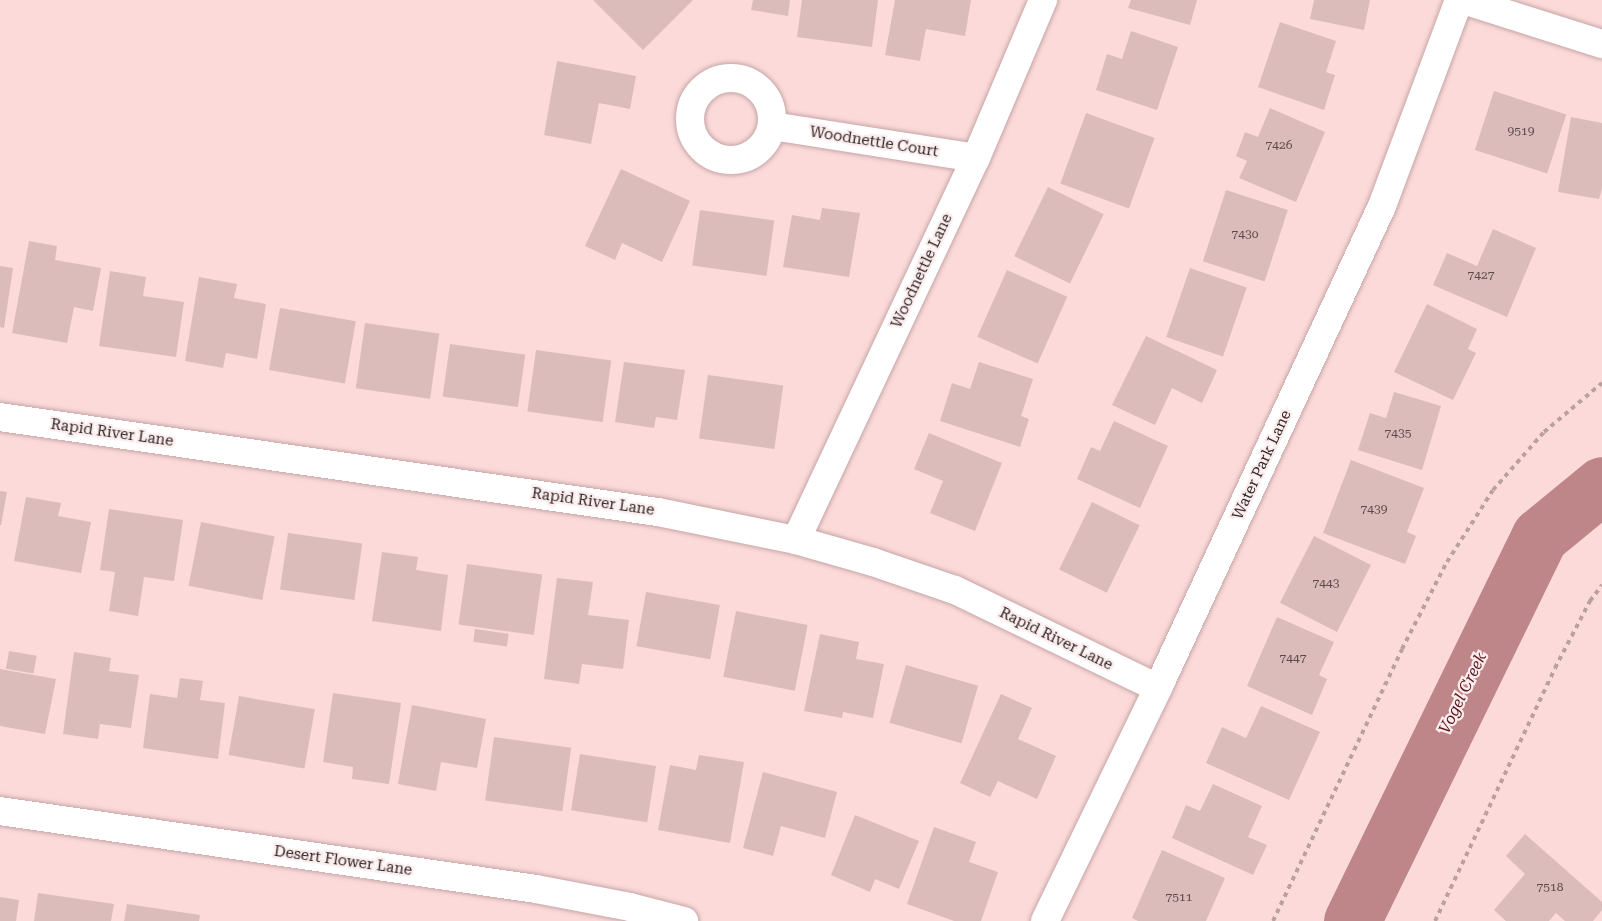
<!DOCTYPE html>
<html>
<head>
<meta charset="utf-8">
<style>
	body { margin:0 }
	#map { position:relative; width:1602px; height:921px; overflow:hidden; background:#fcdada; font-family:"Roboto Serif",serif }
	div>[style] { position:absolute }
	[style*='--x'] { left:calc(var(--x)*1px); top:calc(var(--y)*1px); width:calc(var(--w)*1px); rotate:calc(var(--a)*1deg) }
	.river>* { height:57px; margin:-28.5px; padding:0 28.5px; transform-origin:28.5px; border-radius:28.5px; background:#be8688 }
	.building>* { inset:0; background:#dcbbbb; transform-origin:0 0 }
	.path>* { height:4px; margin-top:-2px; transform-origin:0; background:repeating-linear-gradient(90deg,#bba0a0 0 4.5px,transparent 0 9px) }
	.roads { filter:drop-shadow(0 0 2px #c6a5a6) drop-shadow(0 0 2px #c6a5a6) }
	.minor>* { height:28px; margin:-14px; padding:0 14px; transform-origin:14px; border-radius:14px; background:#fff }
	.minor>.ring { margin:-14px; padding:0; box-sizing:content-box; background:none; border:28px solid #fff; border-radius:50% }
	span { translate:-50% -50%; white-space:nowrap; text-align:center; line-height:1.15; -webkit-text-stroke:4.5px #fbeded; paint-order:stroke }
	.number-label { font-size:12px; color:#5b4a4a }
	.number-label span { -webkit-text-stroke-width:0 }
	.street-label { font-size:15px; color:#302424 }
	.water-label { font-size:16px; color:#58151e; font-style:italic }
</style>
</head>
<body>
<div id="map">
	<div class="river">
		<i style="--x:1352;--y:921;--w:428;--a:-64"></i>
		<i style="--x:1540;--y:536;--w:80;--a:-39.4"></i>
	</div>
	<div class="building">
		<i style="clip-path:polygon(593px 0,693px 0,643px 50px)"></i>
		<i style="clip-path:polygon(753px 0,790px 0,788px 16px,751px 10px)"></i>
		<i style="clip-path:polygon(802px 0,878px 0,872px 47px,797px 37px)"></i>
		<i style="clip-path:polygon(895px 0,971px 0,965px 36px,926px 29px,920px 61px,885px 55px)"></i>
		<i style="clip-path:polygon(1131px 0,1197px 0,1190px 25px,1128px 8px)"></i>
		<i style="clip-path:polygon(1314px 0,1370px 0,1364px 30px,1310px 19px)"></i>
		<i style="clip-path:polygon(1280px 22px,1336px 41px,1326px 72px,1335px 75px,1324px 110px,1258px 87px)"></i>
		<i style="clip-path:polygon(1131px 31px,1178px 47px,1157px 110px,1096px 90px,1107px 54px,1122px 59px)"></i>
		<i style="clip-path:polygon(557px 61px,636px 76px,630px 109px,599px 103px,591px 144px,544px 135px)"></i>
		<i style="left:1494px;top:91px;width:76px;height:62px;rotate:18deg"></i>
		<i style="clip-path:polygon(1270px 108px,1325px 132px,1296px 202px,1239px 178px,1247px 161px,1236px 156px,1245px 132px,1258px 137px)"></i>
		<i style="left:1086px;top:113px;width:73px;height:75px;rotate:20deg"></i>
		<i style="clip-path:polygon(1571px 117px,1602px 123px,1602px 188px,1599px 199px,1558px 192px)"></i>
		<i style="clip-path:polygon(621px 169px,690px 201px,662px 262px,622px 243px,615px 260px,585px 246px)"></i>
		<i style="left:1048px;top:187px;width:62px;height:77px;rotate:26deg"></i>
		<i style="left:1226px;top:190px;width:65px;height:75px;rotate:18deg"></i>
		<i style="clip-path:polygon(822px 208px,860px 213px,849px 277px,783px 267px,792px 215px,820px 220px)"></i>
		<i style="left:700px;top:210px;width:75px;height:56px;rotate:8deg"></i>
		<i style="clip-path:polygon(1493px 229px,1536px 248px,1507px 317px,1433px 285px,1447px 253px,1477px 266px)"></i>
		<i style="clip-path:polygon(29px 241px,57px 246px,55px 260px,101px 268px,93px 311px,74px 307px,67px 343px,12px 333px)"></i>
		<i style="clip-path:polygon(0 266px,13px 268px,4px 328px,0 327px)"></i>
		<i style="left:1190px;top:268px;width:60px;height:73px;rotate:19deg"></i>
		<i style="left:1007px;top:270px;width:66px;height:73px;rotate:24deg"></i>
		<i style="clip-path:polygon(110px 271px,146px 277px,143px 296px,184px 302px,176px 357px,99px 346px)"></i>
		<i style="clip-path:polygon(199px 277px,237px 284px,234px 298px,266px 304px,257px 359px,226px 353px,223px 368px,185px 361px)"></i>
		<i style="clip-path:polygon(1427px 304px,1477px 329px,1468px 349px,1476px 353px,1453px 400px,1394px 372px)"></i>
		<i style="left:280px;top:308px;width:77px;height:63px;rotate:10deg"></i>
		<i style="left:365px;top:323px;width:75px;height:66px;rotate:8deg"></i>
		<i style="clip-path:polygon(1146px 336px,1217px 370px,1202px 403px,1172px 388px,1155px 425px,1112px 405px)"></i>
		<i style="left:450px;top:344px;width:76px;height:53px;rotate:8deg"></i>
		<i style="left:536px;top:350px;width:76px;height:62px;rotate:8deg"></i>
		<i style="clip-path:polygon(624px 362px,685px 370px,677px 420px,656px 417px,654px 428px,615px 422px)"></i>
		<i style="clip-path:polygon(979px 362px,1033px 379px,1021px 416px,1029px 419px,1020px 447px,940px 421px,952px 383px,970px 389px)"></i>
		<i style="left:708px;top:375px;width:76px;height:64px;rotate:8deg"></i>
		<i style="clip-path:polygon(1394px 392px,1441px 406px,1422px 470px,1358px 450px,1370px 413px,1386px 418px)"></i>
		<i style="clip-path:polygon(1114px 421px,1168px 446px,1140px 508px,1077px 479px,1091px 447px,1100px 451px)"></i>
		<i style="clip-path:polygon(929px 433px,1002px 463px,975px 531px,930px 513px,943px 481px,914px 469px)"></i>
		<i style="clip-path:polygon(1351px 460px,1424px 488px,1407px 532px,1416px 536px,1405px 564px,1323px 533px)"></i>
		<i style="clip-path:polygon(0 491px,7px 492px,1px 525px,0 525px)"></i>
		<i style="clip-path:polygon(26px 497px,61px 503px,58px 516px,91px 522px,81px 573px,14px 561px)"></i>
		<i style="left:1092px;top:502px;width:53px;height:75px;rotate:26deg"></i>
		<i style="clip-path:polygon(109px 509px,183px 520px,174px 581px,144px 577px,138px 616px,109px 611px,115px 572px,100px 570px)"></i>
		<i style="left:201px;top:522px;width:75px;height:65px;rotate:11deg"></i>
		<i style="left:288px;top:533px;width:75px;height:57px;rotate:8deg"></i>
		<i style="left:1314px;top:536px;width:64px;height:75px;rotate:27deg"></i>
		<i style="clip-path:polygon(382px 552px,418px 557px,416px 570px,448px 575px,441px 631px,372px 621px)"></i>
		<i style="left:467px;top:564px;width:76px;height:61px;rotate:8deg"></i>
		<i style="clip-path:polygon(557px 578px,593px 582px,588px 615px,629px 620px,623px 669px,582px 664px,579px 684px,544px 679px)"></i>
		<i style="left:646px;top:592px;width:75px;height:55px;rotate:10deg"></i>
		<i style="left:736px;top:611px;width:73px;height:67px;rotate:11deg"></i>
		<i style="clip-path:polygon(1277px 617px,1334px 642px,1319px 675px,1327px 679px,1312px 715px,1247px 686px)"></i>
		<i style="left:475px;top:629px;width:34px;height:13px;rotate:8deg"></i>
		<i style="clip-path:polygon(820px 634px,859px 642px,856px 659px,884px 664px,873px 718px,843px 712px,842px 718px,804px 711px)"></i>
		<i style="left:9px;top:651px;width:28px;height:18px;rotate:10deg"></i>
		<i style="clip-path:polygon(74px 652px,111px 658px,109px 671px,139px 675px,131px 728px,100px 724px,98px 739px,63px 734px)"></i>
		<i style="left:906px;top:665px;width:75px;height:60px;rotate:16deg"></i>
		<i style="clip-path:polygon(0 669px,56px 679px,45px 734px,0 726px)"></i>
		<i style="clip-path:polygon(180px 678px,203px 681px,200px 700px,225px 703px,218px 759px,143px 748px,150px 694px,177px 698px)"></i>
		<i style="clip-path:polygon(333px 693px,401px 703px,389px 784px,352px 779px,353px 767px,323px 762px)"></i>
		<i style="clip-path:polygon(1001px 694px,1032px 708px,1018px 739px,1056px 756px,1037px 799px,998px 781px,990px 797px,960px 783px)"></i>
		<i style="left:239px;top:696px;width:77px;height:60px;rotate:10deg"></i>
		<i style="clip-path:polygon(412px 705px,486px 719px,477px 768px,441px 762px,436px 791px,398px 784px)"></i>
		<i style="clip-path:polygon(1261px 706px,1320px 732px,1289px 800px,1206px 763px,1222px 727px,1246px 738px)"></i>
		<i style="left:494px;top:737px;width:78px;height:64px;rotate:8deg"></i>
		<i style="left:580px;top:754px;width:77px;height:57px;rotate:9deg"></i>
		<i style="clip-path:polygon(699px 755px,744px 762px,730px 843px,658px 830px,670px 765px,696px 770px)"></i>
		<i style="clip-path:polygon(763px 772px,837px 792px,825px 838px,781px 826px,773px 856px,743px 848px)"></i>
		<i style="clip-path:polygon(1213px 784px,1262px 806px,1248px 837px,1267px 845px,1253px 875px,1172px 838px,1186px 805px,1200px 811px)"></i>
		<i style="clip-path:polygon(855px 815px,919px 841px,899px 889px,875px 879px,870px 892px,831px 875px)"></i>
		<i style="clip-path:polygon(934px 827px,976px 842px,969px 862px,998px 872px,981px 921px,954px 921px,907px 904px)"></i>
		<i style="clip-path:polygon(1525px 834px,1602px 902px,1602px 910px,1593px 921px,1565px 921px,1556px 913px,1549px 921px,1506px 921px,1494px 910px,1525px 874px,1506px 856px)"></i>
		<i style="clip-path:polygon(1162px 850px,1225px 878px,1206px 921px,1138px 921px,1132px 918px)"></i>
		<i style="clip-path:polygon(38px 893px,114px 904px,111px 921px,34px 921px)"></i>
		<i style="clip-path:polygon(0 897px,19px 900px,16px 921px,0 921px)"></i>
		<i style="clip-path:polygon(127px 904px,200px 915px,199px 921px,124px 921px)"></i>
	</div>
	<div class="path">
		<i style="--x:1273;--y:921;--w:301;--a:-64.6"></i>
		<i style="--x:1402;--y:649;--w:98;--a:-62.7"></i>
		<i style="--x:1447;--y:562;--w:85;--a:-57.4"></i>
		<i style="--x:1493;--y:490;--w:77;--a:-48.7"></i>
		<i style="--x:1544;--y:432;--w:76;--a:-40.2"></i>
		<i style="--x:1435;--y:921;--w:280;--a:-64.6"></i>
		<i style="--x:1555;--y:668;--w:76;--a:-62.4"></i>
		<i style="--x:1590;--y:601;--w:20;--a:-53"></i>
	</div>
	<div class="roads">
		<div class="minor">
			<i style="--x:1463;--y:0;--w:146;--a:17.6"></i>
			<i class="ring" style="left:690px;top:78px;width:54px;height:54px"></i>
			<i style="--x:772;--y:126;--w:206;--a:8.9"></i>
			<i style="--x:0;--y:417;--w:665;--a:8.22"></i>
			<i style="--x:658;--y:512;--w:141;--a:11.5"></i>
			<i style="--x:796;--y:540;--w:80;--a:15.9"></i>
			<i style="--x:873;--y:562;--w:87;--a:18.9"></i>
			<i style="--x:955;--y:590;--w:225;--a:25.8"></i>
			<i style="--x:796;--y:540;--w:422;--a:-64.8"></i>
			<i style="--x:976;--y:158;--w:172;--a:-67"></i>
			<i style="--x:0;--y:811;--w:542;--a:8.28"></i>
			<i style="--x:536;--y:889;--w:96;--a:10.8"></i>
			<i style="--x:630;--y:907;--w:56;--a:14.5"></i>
			<i style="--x:1045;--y:921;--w:259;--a:-64.1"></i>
			<i style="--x:1158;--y:688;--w:532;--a:-65.07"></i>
			<i style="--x:1382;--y:206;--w:220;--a:-69.5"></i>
		</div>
	</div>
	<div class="number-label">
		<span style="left:1521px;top:132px">9519</span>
		<span style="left:1279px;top:146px">7426</span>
		<span style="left:1245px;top:235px">7430</span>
		<span style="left:1481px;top:276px">7427</span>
		<span style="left:1398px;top:434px">7435</span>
		<span style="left:1374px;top:510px">7439</span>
		<span style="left:1326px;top:584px">7443</span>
		<span style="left:1293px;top:659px">7447</span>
		<span style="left:1550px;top:888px">7518</span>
		<span style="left:1179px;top:898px">7511</span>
	</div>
	<div class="street-label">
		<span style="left:874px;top:142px;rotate:9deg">Woodnettle Court</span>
		<span style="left:922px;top:271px;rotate:-65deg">Woodnettle Lane</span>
		<span style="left:112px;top:433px;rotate:8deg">Rapid River Lane</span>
		<span style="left:1262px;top:465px;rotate:-65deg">Water Park Lane</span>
		<span style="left:593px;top:502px;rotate:8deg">Rapid River Lane</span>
		<span style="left:1056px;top:639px;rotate:26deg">Rapid River Lane</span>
		<span style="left:343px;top:861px;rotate:8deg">Desert Flower Lane</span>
	</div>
	<div class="water-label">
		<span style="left:1463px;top:693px;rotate:-64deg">Vogel Creek</span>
	</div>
</div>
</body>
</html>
